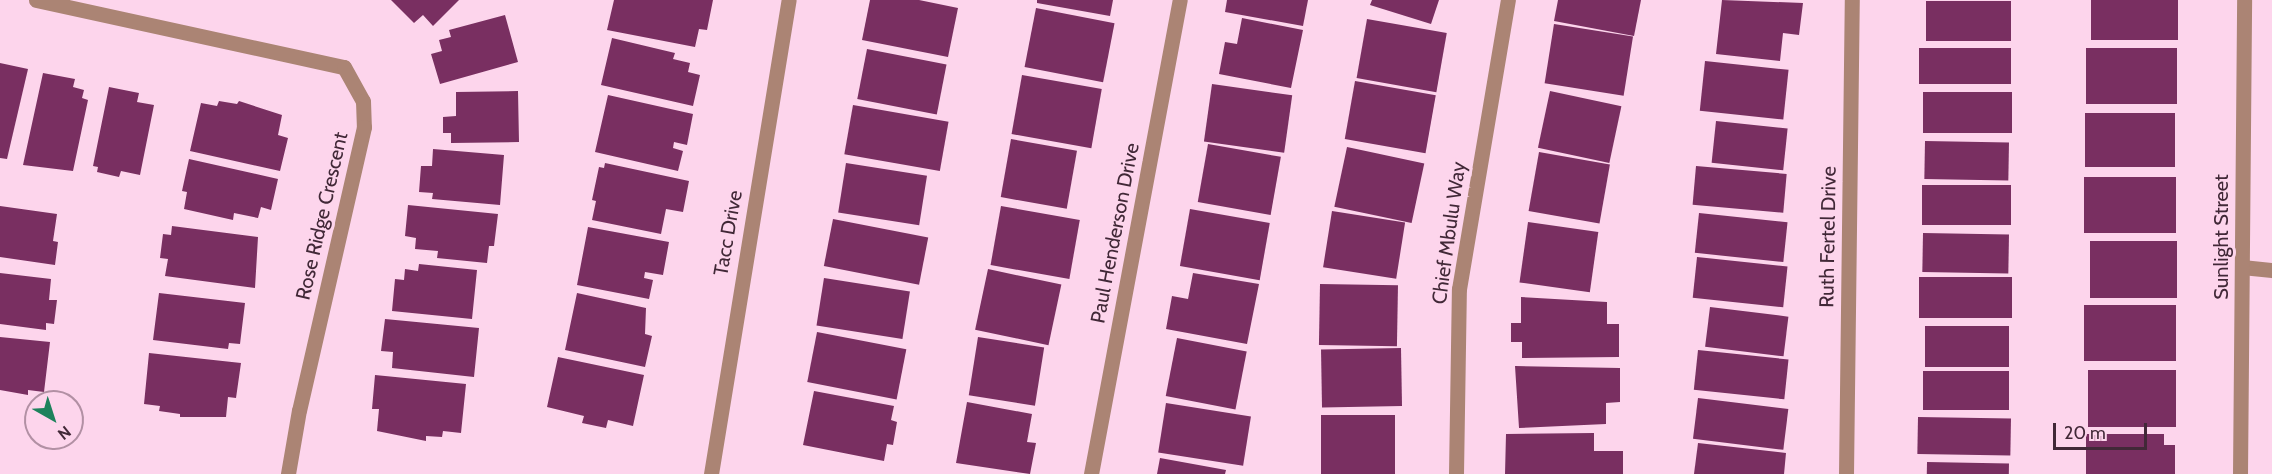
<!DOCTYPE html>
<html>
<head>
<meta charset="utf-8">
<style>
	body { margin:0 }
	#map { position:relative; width:2272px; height:474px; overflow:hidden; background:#fdd5ec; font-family:Cabin,sans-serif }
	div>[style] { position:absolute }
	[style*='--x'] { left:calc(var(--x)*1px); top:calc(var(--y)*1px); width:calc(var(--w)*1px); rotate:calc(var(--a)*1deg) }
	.building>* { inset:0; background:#792f61; transform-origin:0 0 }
	.minor>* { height:15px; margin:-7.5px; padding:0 7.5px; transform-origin:7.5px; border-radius:7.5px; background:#ab8474 }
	span { translate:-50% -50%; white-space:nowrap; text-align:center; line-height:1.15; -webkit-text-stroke:6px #fdd5ec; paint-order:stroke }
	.street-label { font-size:20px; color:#412837 }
	.north { position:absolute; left:24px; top:390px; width:60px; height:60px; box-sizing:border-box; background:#fdd5ec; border:2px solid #b290a4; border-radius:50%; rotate:141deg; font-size:16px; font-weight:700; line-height:24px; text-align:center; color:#412837 }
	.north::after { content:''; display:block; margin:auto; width:21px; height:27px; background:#1d825c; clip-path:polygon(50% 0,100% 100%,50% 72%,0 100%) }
	.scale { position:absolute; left:2053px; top:423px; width:94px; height:27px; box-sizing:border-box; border:3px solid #412837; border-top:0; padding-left:8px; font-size:18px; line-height:21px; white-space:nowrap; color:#412837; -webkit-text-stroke:4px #fdd5ec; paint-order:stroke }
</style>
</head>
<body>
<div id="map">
	<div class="building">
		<i style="clip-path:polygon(391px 0,459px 0,433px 26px,423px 15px,414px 23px)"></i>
		<i style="clip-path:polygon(614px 0,713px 0,707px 30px,699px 29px,695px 47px,607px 30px)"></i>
		<i style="clip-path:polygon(870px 0,919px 0,958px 8px,948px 57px,862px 40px)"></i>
		<i style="clip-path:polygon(1037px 0,1113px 0,1110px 16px,1037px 3px)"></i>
		<i style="clip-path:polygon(1227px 0,1308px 0,1303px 26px,1225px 12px)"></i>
		<i style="clip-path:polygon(1372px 0,1439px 0,1431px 24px,1370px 5px)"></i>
		<i style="clip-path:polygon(1558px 0,1641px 0,1634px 36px,1554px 21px)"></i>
		<i style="clip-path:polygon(1722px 0,1803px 3px,1799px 35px,1783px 33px,1780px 61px,1716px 54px)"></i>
		<i style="left:2091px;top:0;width:87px;height:40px"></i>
		<i style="left:1926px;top:1px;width:85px;height:40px"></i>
		<i style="left:1036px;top:8px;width:80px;height:60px;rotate:11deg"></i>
		<i style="clip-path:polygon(505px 15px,518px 62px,440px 84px,431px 54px,442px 51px,439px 40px,451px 37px,449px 30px)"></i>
		<i style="clip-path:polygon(1242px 18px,1303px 30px,1291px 88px,1219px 74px,1225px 42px,1237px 44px)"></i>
		<i style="left:1367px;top:19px;width:81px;height:60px;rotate:10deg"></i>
		<i style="left:1554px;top:24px;width:80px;height:60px;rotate:9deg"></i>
		<i style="clip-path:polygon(612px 38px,675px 53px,673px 59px,690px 63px,688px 72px,700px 75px,693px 106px,601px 85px)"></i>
		<i style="left:1919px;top:48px;width:92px;height:36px"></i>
		<i style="left:2086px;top:48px;width:91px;height:56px"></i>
		<i style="left:867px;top:49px;width:81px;height:51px;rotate:11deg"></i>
		<i style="left:1705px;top:61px;width:84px;height:50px;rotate:6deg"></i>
		<i style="clip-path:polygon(0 63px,28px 69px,7px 159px,0 158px)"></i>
		<i style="clip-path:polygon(43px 73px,75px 79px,73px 87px,84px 90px,82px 98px,88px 100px,73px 171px,23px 165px)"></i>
		<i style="left:1022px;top:75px;width:81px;height:60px;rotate:10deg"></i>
		<i style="left:1355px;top:81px;width:82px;height:59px;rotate:10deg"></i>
		<i style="left:1212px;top:84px;width:81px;height:58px;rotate:8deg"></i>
		<i style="clip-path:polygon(109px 87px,139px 93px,137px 102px,154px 105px,140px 175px,121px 171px,119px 177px,97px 172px,98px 167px,93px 166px)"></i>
		<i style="clip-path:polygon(518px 91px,519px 142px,451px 143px,451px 133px,443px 133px,443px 117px,456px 116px,456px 92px)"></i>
		<i style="left:1550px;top:91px;width:73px;height:58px;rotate:12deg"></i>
		<i style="left:1923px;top:92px;width:89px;height:41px"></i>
		<i style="clip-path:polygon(608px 95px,693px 114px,687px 145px,674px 142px,673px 148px,683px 151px,678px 171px,595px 152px)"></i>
		<i style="clip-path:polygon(219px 101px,237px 104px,239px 101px,282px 115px,278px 135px,288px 138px,280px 171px,190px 151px,201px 103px,217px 106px)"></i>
		<i style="left:853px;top:105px;width:97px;height:50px;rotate:10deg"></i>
		<i style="left:2085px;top:113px;width:90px;height:54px"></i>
		<i style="left:1716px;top:121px;width:72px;height:42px;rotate:6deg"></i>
		<i style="left:1011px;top:139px;width:67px;height:59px;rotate:10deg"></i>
		<i style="left:1925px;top:141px;width:84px;height:38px;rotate:1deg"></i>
		<i style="left:1208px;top:144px;width:74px;height:59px;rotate:10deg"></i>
		<i style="left:1347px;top:147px;width:79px;height:61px;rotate:12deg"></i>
		<i style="clip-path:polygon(433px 149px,504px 155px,500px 205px,432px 199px,433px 193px,419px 192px,421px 166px,432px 166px)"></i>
		<i style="left:1539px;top:152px;width:72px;height:60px;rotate:10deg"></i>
		<i style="clip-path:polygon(189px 159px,278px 179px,271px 210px,261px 207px,258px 218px,234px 213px,233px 220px,184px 209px,187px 192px,182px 191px)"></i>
		<i style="clip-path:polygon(605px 163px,689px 181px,683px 212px,666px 209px,661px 234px,592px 220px,596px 201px,592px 200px,599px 167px,604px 168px)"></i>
		<i style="left:846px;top:163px;width:82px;height:50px;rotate:9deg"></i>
		<i style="left:1696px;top:166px;width:91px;height:39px;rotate:5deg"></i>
		<i style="left:2084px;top:177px;width:92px;height:56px"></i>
		<i style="left:1922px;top:185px;width:89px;height:40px"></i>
		<i style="clip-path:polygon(408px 205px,498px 214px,494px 246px,489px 246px,487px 263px,437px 258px,438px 251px,415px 249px,416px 238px,405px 236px)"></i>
		<i style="clip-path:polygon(0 206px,57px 214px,53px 241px,58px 242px,55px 265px,0 257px)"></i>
		<i style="left:1001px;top:206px;width:80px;height:60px;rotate:10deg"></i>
		<i style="left:1190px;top:209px;width:81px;height:58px;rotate:10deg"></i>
		<i style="left:1332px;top:211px;width:74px;height:57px;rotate:9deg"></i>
		<i style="left:1699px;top:213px;width:89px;height:40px;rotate:6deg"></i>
		<i style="left:833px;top:219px;width:97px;height:48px;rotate:11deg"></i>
		<i style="left:1528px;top:222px;width:71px;height:61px;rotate:8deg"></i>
		<i style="clip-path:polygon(172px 226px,258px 237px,255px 288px,165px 276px,168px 259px,160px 258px,163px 234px,171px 235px)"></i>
		<i style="clip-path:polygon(588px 227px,669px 242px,663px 275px,645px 272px,644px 278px,653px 280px,649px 299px,577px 285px)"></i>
		<i style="left:1923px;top:233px;width:86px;height:39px;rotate:1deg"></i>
		<i style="left:2090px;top:241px;width:87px;height:57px"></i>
		<i style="left:1697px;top:257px;width:91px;height:41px;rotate:6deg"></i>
		<i style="clip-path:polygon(419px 264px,477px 270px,472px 319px,392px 311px,395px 279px,404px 280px,405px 269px,418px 271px)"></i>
		<i style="left:988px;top:269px;width:75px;height:62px;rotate:12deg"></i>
		<i style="clip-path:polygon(0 273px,51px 279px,49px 300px,57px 300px,54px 324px,46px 323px,46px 330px,0 324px)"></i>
		<i style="clip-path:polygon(1193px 273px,1259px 284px,1247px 344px,1166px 329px,1172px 296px,1188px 299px)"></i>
		<i style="left:1919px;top:277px;width:93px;height:41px"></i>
		<i style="left:824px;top:278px;width:87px;height:48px;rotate:9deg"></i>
		<i style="left:1320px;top:284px;width:78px;height:61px;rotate:1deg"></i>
		<i style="clip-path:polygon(159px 293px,245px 303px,240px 344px,229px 343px,228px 349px,153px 340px)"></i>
		<i style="clip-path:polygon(577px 293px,646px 308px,645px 334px,652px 336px,645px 367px,565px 350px)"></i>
		<i style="clip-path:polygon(1521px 297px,1607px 302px,1607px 324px,1619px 324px,1619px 357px,1522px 358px,1522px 342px,1511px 342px,1511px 323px,1521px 323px)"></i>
		<i style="left:2084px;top:305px;width:92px;height:56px"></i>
		<i style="left:1710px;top:307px;width:79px;height:40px;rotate:7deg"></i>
		<i style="clip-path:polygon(385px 319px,479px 328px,474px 377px,392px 368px,393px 352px,381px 351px)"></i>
		<i style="left:1925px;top:326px;width:84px;height:41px"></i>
		<i style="left:817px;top:332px;width:91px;height:51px;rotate:11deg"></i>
		<i style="clip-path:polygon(0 337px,50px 342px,44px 392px,28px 390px,28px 395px,0 390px)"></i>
		<i style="left:978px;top:337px;width:67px;height:59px;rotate:9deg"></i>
		<i style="left:1177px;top:338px;width:71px;height:59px;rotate:11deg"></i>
		<i style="left:1401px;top:348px;width:58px;height:80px;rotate:89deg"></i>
		<i style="left:1698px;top:350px;width:91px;height:40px;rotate:6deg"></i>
		<i style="clip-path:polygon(149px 353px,241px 363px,236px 398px,228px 397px,226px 417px,180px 417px,180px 414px,159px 411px,160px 406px,144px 404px)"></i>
		<i style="clip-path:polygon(558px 357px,644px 375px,633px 426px,608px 420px,606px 428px,582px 423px,584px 416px,547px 407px)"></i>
		<i style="clip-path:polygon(1515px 366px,1620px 368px,1620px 402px,1606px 403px,1606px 424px,1519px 428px)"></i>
		<i style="left:2088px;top:370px;width:88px;height:57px"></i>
		<i style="left:1923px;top:371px;width:86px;height:39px"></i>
		<i style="clip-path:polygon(375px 375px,466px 384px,461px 433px,443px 431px,442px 437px,426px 436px,426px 441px,377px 431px,379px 409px,372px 409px)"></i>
		<i style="clip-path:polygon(814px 391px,894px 406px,891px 420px,897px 422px,893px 445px,887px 444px,884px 461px,803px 445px)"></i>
		<i style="left:1698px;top:398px;width:91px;height:41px;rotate:7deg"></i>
		<i style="clip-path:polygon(967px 402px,1032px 414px,1027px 442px,1036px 443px,1030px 474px,956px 463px)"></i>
		<i style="left:1166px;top:403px;width:86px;height:50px;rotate:9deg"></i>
		<i style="left:1321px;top:415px;width:74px;height:59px"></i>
		<i style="left:1918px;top:417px;width:93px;height:37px;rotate:1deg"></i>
		<i style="clip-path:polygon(1594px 433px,1594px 451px,1623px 451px,1623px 474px,1505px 474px,1506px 434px)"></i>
		<i style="clip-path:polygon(2086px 434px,2164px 434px,2164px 445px,2175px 445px,2175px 474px,2086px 474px)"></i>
		<i style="clip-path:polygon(1698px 443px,1786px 453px,1784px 474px,1694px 474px)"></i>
		<i style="clip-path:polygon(1160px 458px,1226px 470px,1225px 474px,1157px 474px)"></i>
		<i style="left:1927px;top:462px;width:82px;height:12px;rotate:1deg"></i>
	</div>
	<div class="minor">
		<i style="--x:36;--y:0;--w:315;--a:12.3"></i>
		<i style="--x:344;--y:67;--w:39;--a:61"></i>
		<i style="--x:363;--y:101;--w:26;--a:88"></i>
		<i style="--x:364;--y:127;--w:290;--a:102.9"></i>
		<i style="--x:299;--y:410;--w:65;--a:99.8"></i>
		<i style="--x:2242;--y:267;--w:30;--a:6"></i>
		<i style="--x:711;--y:474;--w:480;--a:-80.7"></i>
		<i style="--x:1091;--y:474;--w:482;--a:-79.4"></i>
		<i style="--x:1456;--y:474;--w:185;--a:-89.1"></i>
		<i style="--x:1459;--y:289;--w:293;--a:-80.4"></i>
		<i style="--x:1846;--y:474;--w:474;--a:-89.3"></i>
		<i style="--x:2240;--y:474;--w:474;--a:-89.5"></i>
	</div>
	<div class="street-label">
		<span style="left:322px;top:216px;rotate:-77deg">Rose Ridge Crescent</span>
		<span style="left:728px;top:233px;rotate:-80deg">Tacc Drive</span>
		<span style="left:1115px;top:233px;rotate:-79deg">Paul Henderson Drive</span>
		<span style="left:1449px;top:233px;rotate:-82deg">Chief Mbulu Way</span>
		<span style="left:1828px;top:237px;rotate:-89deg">Ruth Fertel Drive</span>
		<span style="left:2221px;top:237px;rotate:-90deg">Sunlight Street</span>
	</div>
	<div class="north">N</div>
	<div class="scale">20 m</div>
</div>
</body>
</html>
